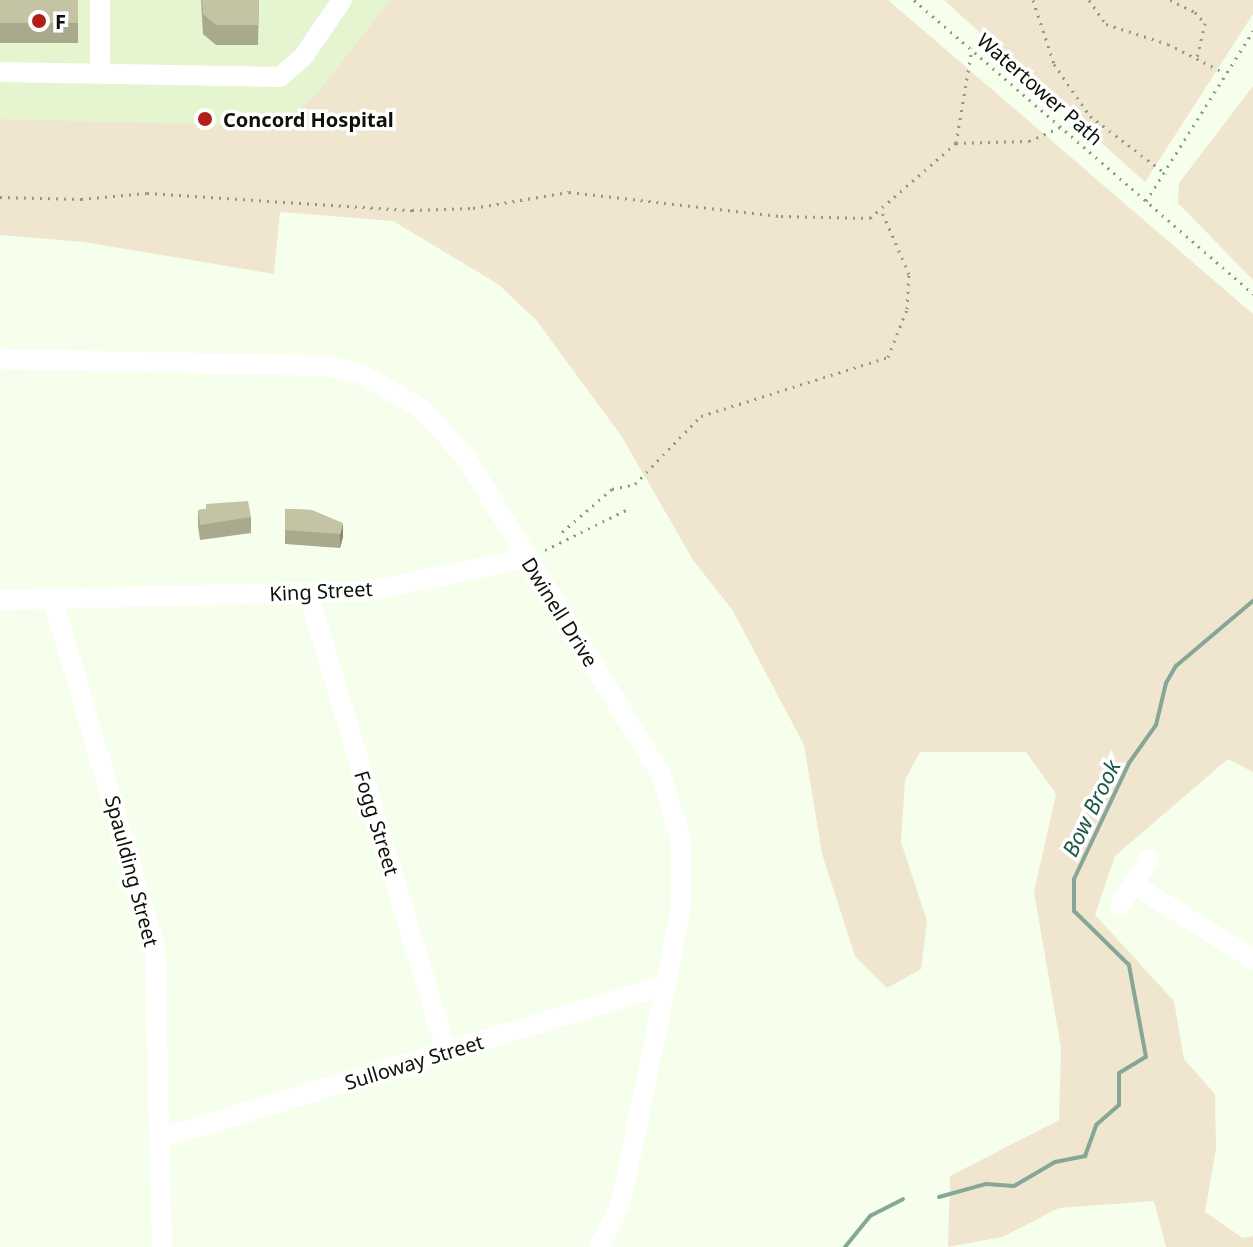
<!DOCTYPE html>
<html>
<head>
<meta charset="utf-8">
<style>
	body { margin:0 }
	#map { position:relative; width:1253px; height:1247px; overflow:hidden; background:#f6ffec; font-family:"Noto Sans",sans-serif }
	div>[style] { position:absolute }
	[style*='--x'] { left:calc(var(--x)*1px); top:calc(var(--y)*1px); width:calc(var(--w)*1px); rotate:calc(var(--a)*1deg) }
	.built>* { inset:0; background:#e5f5d0 }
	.green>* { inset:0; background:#f0e6cf }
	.stream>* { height:4px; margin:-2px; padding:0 2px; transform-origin:2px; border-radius:2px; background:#86a697 }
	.path>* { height:3px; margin-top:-1.5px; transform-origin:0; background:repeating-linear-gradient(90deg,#929989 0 2px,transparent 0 8px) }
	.minor>* { height:20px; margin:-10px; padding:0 10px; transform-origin:10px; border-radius:10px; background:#fff }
	.wall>* { inset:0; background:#a9a98e; transform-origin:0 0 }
	.shaded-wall>* { inset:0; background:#898974 }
	.building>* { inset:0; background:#c4c4a5; transform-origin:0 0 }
	.dots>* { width:22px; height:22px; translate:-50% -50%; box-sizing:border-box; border:4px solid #fff; border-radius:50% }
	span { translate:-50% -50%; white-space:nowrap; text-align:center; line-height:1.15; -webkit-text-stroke:7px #fff; paint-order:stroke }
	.poi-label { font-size:20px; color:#0d1107; font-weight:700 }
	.left { translate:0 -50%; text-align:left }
	.street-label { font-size:20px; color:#0d1107 }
	.water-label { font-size:22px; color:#1c5843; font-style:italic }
</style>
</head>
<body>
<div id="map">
	<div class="built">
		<i style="clip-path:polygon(0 0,415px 0,456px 207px,0 189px)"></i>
	</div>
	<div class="green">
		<i style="clip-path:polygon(390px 0,888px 0,1253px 314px,1253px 772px,1228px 759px,1115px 856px,1095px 915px,1174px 1001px,1184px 1059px,1215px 1094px,1216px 1149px,1205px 1212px,1243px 1238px,1253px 1236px,1253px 1247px,1166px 1247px,1154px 1201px,1059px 1208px,1002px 1237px,948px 1247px,950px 1176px,1059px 1120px,1061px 1048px,1034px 892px,1056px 794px,1026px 752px,920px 752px,905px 780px,901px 842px,927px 921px,921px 969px,887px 988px,855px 956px,822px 854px,804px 745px,733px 611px,693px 560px,622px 437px,537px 321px,498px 284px,393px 221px,280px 212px,274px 274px,84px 242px,0 235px,0 119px,278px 126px,316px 95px)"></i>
		<i style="clip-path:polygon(944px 0,1253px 0,1253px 14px,1145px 182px)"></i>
		<i style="clip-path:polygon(1253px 86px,1253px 280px,1178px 203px,1179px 183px)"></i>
	</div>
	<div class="stream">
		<i style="--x:939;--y:1197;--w:49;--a:-15.5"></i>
		<i style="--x:986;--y:1184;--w:28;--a:4"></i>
		<i style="--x:1014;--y:1186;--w:48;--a:-30.3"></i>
		<i style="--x:1055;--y:1162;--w:31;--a:-11"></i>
		<i style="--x:1085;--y:1156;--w:33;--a:-70"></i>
		<i style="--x:1096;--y:1125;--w:30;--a:-41"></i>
		<i style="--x:1119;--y:1105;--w:32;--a:-90"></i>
		<i style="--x:1119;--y:1073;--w:31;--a:-31"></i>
		<i style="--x:1146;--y:1057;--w:94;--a:-100.5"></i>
		<i style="--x:1129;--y:965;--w:77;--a:-135.5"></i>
		<i style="--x:1074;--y:911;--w:32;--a:-90"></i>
		<i style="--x:1074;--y:879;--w:128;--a:-64.6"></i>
		<i style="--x:1129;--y:763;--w:47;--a:-54.6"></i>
		<i style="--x:1156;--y:725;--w:43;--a:-76.6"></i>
		<i style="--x:1166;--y:683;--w:20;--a:-60"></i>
		<i style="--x:1176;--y:666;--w:101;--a:-40.2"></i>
		<i style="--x:845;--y:1247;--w:40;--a:-51"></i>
		<i style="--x:870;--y:1216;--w:37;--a:-27"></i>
	</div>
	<div class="path">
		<i style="--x:914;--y:0;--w:449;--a:40.9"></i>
		<i style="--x:1033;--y:0;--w:67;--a:71.8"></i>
		<i style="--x:1054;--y:64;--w:63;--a:55.3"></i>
		<i style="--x:1090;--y:116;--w:96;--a:37.3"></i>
		<i style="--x:1089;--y:0;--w:29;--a:55"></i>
		<i style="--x:1106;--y:24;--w:65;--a:17.9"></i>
		<i style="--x:1168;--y:44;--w:64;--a:27"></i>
		<i style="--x:1170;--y:0;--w:28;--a:26"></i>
		<i style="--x:1195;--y:12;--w:15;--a:48"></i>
		<i style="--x:1205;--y:23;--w:35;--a:103"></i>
		<i style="--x:956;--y:143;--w:73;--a:-1.6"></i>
		<i style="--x:1029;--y:141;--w:35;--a:-24"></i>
		<i style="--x:0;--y:197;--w:81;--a:1.4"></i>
		<i style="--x:81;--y:199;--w:66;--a:-5.2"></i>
		<i style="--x:147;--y:193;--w:266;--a:3.7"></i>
		<i style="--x:412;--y:210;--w:61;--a:-1.9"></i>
		<i style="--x:473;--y:208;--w:97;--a:-9.5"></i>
		<i style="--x:569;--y:192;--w:213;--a:6.5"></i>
		<i style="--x:781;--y:216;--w:89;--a:1.3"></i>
		<i style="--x:870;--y:218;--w:114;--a:-41.1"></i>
		<i style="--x:956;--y:143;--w:96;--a:-80.4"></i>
		<i style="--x:1146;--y:201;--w:201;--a:-57.8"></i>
		<i style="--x:562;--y:532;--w:66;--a:-40.7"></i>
		<i style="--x:612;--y:489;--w:24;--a:-12"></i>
		<i style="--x:635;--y:484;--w:95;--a:-45.9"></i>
		<i style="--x:701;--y:416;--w:196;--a:-17.5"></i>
		<i style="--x:888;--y:357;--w:52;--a:-68.4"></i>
		<i style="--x:907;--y:309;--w:35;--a:-87"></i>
		<i style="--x:909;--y:274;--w:68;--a:-113.5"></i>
		<i style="--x:545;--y:550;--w:93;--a:-26.3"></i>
	</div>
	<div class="minor">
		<i style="--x:0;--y:72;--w:280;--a:1"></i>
		<i style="--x:280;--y:77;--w:30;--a:-41"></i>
		<i style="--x:303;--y:57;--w:69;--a:-55.6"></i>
		<i style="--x:100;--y:73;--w:73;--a:-90"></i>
		<i style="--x:0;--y:359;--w:327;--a:1.2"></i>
		<i style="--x:327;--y:366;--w:35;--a:13"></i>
		<i style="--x:361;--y:374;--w:67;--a:29.6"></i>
		<i style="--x:419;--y:407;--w:67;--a:46.8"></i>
		<i style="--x:465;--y:456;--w:374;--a:58.4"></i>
		<i style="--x:661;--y:774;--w:68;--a:72.9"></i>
		<i style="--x:681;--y:839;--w:67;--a:90"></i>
		<i style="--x:681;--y:906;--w:80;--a:100.8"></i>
		<i style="--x:666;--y:985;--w:223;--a:101.7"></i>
		<i style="--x:621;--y:1203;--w:49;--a:116.6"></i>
		<i style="--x:308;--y:593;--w:480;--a:73.2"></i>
		<i style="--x:0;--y:600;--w:370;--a:-1.4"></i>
		<i style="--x:370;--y:591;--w:159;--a:-11.9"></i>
		<i style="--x:53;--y:600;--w:362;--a:73.6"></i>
		<i style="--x:155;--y:947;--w:300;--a:88.7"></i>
		<i style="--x:1133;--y:884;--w:142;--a:32"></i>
		<i style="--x:1120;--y:905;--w:54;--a:-57.8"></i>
		<i style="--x:161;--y:1138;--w:528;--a:-16.86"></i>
	</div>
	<div class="wall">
		<i style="left:0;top:0;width:78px;height:43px"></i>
		<i style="clip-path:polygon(201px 0,259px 0,258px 45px,216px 45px,203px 34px)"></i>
		<i style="clip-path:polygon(206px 504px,251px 517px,251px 533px,200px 540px,198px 526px,198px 510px,206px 509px)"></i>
		<i style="clip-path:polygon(285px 509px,312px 510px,343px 537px,340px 548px,285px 544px)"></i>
	</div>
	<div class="shaded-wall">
		<i style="clip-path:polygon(343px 523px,343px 537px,340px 548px,340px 534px)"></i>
	</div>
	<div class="building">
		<i style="left:0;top:0;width:78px;height:23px"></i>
		<i style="clip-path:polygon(202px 0,259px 0,258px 25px,216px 25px,203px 14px)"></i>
		<i style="clip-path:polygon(248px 501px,251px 517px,200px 525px,198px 510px,206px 509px,206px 504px)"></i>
		<i style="clip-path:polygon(285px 509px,312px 510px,343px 523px,340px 534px,285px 530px)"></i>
	</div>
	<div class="dots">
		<i style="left:39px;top:21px;background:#b02018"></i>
		<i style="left:205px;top:119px;background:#b02018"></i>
	</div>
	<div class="poi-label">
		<span class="left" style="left:55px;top:21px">F</span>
		<span class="left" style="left:223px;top:119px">Concord Hospital</span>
	</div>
	<div class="street-label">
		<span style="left:1040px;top:89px;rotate:41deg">Watertower Path</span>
		<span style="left:321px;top:591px;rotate:-3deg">King Street</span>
		<span style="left:560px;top:612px;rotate:58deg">Dwinell Drive</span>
		<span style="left:377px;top:823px;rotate:73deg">Fogg Street</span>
		<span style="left:132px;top:871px;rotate:75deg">Spaulding Street</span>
		<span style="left:414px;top:1062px;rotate:-17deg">Sulloway Street</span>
	</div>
	<div class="water-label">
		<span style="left:1091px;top:808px;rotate:-64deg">Bow Brook</span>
	</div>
</div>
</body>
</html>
